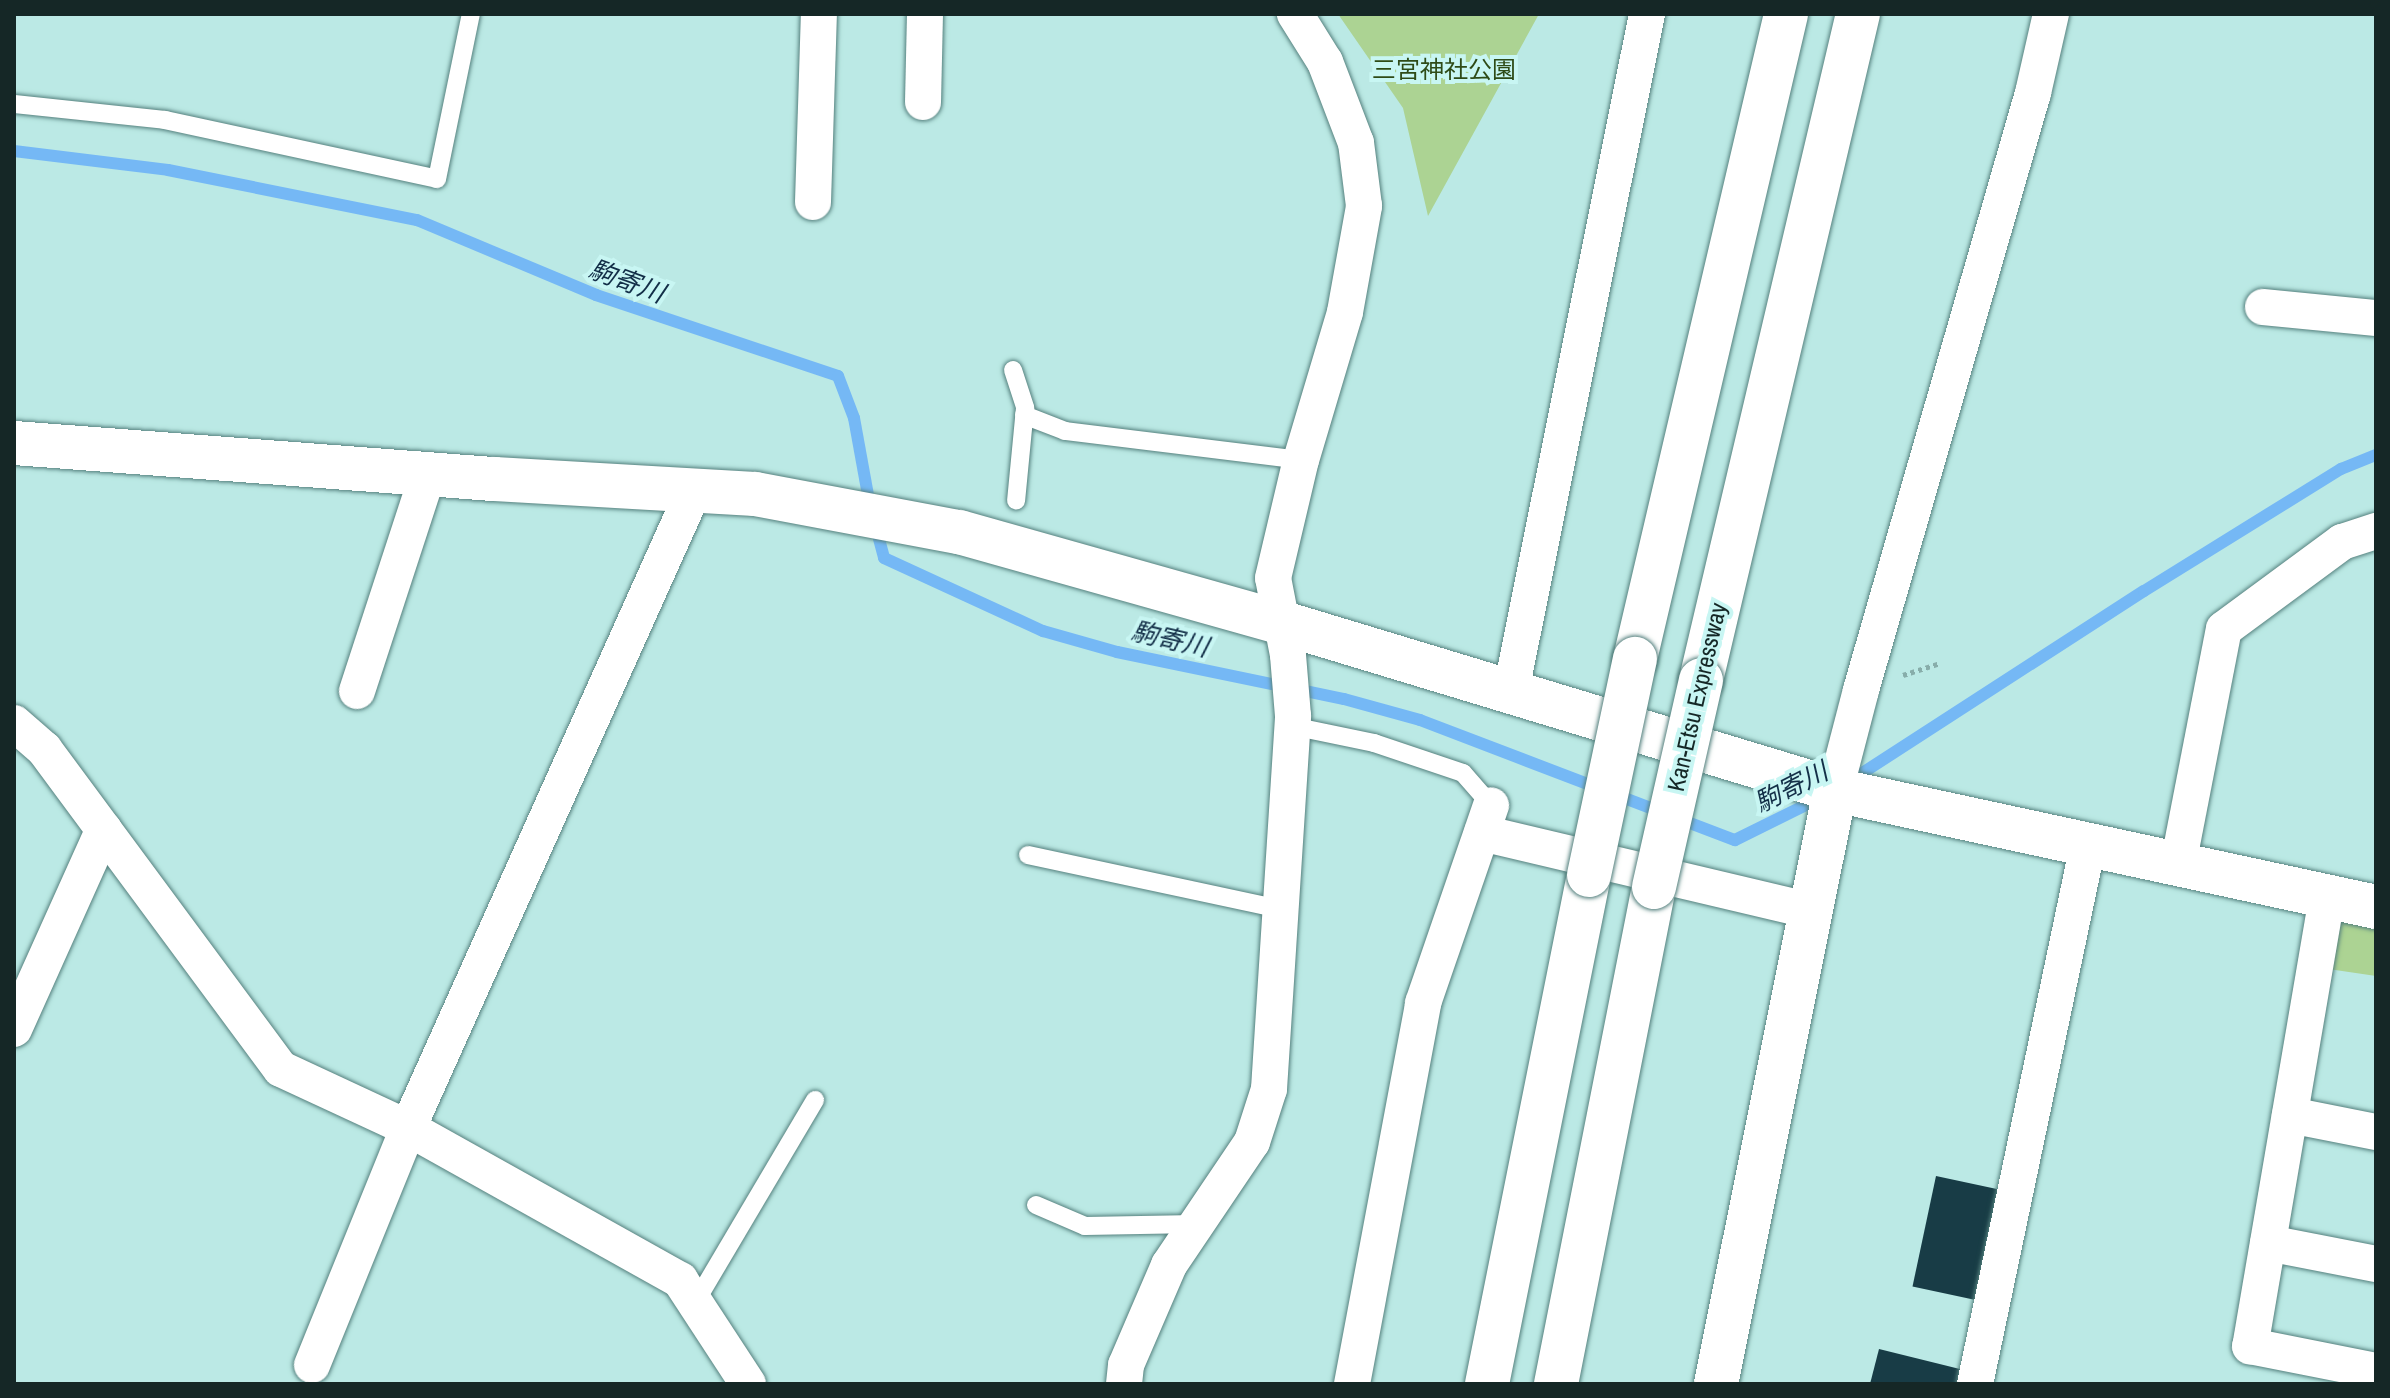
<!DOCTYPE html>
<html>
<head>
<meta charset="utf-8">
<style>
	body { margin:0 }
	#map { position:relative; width:2390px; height:1398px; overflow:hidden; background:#bbe9e5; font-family:"Archivo Narrow","Noto Sans JP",sans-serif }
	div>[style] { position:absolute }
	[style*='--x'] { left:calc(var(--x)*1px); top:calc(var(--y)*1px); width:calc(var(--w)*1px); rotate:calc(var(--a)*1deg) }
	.green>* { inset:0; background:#acd393 }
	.stream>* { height:12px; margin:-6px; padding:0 6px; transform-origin:6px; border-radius:6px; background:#75b8f5 }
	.building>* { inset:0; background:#183c46; transform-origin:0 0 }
	.path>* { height:5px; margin-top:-2.5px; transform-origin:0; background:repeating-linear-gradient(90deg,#87adaa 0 4px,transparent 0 8px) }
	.roads { filter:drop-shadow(0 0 2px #55817e) drop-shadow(0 0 2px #55817e) }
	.service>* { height:18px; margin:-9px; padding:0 9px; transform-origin:9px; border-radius:9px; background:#fff }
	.minor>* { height:36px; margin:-18px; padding:0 18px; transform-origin:18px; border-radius:18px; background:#fff }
	.tertiary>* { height:44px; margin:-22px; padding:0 22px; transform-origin:22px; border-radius:22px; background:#fff }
	.motorway>* { height:44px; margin:-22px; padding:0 22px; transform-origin:22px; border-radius:22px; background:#fff }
	.bridges { filter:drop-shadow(0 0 2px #55817e) drop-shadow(0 0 2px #55817e) }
	.motorway-bridge>* { height:44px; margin:-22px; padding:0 22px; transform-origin:22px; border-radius:22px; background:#fff }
	span { translate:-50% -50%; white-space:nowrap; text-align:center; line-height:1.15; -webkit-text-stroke:8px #c8f6f3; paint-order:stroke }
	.park-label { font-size:24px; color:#2e4b17 }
	.street-label { font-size:24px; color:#152726 }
	.water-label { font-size:26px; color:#132f48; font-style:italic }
	.frame { position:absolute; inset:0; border:16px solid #152726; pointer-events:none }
</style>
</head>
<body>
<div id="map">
	<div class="green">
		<i style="clip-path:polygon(1338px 14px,1539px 14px,1428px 216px,1403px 108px)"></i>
		<i style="clip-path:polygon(2341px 900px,2376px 907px,2376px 976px,2315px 967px)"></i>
	</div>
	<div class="stream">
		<i style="--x:14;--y:151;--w:155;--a:7"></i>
		<i style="--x:168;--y:170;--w:254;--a:11.4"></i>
		<i style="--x:417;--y:220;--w:194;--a:22.7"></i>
		<i style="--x:596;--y:295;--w:255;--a:18.5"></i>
		<i style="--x:838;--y:376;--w:45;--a:69.1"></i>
		<i style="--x:854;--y:418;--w:89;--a:79.7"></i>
		<i style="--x:875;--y:524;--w:35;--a:75"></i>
		<i style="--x:884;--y:558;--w:175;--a:24.7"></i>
		<i style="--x:1043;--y:631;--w:77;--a:15.8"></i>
		<i style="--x:1117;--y:652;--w:232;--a:11.7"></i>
		<i style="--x:1344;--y:699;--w:79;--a:15.4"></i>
		<i style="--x:1420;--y:720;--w:337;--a:20.9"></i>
		<i style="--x:1735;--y:840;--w:95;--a:-26.3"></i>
		<i style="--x:1850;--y:781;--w:350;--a:-32.9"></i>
		<i style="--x:2144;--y:591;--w:232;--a:-31.8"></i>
		<i style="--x:2341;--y:469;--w:38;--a:-22"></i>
	</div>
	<div class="building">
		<i style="left:1936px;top:1176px;width:80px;height:113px;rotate:12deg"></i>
		<i style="clip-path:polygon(1879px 1349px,1984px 1375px,1982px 1384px,1870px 1384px)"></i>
	</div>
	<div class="path">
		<i style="--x:1903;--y:675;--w:38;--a:-18"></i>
	</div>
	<div class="roads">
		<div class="service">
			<i style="--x:14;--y:104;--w:152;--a:6"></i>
			<i style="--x:165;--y:120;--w:278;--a:12.2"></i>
			<i style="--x:437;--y:179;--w:168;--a:-78.4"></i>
			<i style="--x:1013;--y:370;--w:40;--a:72"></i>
			<i style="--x:1025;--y:408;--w:93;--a:95.5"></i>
			<i style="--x:1024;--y:415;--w:44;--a:21.3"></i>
			<i style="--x:1065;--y:431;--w:238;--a:7"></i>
			<i style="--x:1292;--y:726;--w:84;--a:11.7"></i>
			<i style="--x:1374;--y:743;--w:94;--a:18.6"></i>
			<i style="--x:1463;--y:773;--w:43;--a:48.8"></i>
			<i style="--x:1028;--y:855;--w:257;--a:12.1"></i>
			<i style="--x:1036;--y:1205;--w:53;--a:23.2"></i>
			<i style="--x:1085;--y:1226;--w:111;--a:-1"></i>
			<i style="--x:695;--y:1303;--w:236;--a:-59.4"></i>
		</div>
		<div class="minor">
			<i style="--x:923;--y:102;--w:88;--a:-88.7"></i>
			<i style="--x:813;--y:202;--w:188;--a:-88.2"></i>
			<i style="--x:2263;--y:307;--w:114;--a:5.6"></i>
			<i style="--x:357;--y:691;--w:228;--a:-71.9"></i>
			<i style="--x:1511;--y:691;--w:691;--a:-78.64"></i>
			<i style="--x:14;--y:723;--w:40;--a:41"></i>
			<i style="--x:44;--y:749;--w:398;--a:53.5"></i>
			<i style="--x:281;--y:1069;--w:140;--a:24.9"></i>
			<i style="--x:408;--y:1128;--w:312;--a:29.2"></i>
			<i style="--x:680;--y:1280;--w:124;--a:56.8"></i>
			<i style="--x:1835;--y:790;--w:103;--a:-75.4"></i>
			<i style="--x:1861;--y:690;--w:621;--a:-73.93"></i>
			<i style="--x:2033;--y:93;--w:81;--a:-77.2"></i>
			<i style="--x:1482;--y:833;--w:338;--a:13.3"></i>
			<i style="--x:2178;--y:865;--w:240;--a:-79"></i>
			<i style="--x:2224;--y:629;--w:147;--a:-36.4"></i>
			<i style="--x:2342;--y:542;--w:36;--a:-18"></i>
			<i style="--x:2327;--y:897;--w:456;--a:99.7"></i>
			<i style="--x:2250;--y:1346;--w:128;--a:11.2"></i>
			<i style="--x:14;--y:1029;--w:219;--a:-65.8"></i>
			<i style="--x:2290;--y:1115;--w:88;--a:11.2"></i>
			<i style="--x:2268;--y:1243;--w:110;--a:11"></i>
			<i style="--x:312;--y:1365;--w:256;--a:-67.9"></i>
			<i style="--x:408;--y:1128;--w:699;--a:-65.85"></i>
			<i style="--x:1124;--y:1384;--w:19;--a:-84"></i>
			<i style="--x:1126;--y:1365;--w:109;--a:-66.7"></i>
			<i style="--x:1169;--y:1265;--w:148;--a:-56"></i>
			<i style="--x:1252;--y:1142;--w:56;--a:-72.2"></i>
			<i style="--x:1269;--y:1089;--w:374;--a:-86.3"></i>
			<i style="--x:1293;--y:716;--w:61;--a:-94.7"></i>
			<i style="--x:1288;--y:655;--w:78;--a:-101"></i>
			<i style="--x:1273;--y:578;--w:121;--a:-76.7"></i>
			<i style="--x:1301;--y:460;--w:154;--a:-73.4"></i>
			<i style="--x:1345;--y:312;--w:108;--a:-79.8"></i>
			<i style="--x:1364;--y:206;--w:64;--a:-97.2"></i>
			<i style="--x:1356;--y:143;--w:87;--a:-110.9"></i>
			<i style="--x:1325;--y:62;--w:57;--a:-122"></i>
			<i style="--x:1352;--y:1384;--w:388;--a:-79.4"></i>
			<i style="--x:1423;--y:1003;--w:209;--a:-71"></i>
			<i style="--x:1975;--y:1384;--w:551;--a:-78.16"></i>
		</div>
		<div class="tertiary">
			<i style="--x:14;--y:443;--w:482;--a:4.3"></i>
			<i style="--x:495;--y:479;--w:260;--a:3.3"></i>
			<i style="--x:755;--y:494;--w:208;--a:10.6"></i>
			<i style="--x:959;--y:532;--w:333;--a:15.7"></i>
			<i style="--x:1280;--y:622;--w:580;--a:16.84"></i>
			<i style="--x:1835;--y:790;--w:554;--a:12.2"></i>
			<i style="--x:1716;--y:1384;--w:606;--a:-78.67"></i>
		</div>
		<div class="motorway">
			<i style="--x:1635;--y:659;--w:662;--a:-76.82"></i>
			<i style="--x:1701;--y:680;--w:684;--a:-76.74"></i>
			<i style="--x:1487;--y:1384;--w:519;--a:-78.67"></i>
			<i style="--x:1556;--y:1384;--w:507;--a:-78.85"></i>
		</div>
	</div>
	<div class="bridges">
		<div class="motorway-bridge">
			<i style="--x:1589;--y:875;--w:221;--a:-78"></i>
			<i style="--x:1654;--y:887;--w:212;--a:-77.2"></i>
		</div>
	</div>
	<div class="park-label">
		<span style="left:1444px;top:70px">三宮神社公園</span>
	</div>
	<div class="street-label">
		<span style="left:1697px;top:697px;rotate:-77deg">Kan-Etsu Expressway</span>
	</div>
	<div class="water-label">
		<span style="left:627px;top:281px;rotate:20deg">駒寄川</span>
		<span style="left:1170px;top:639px;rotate:13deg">駒寄川</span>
		<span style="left:1791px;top:787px;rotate:-27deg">駒寄川</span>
	</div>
	<div class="frame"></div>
</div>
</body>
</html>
